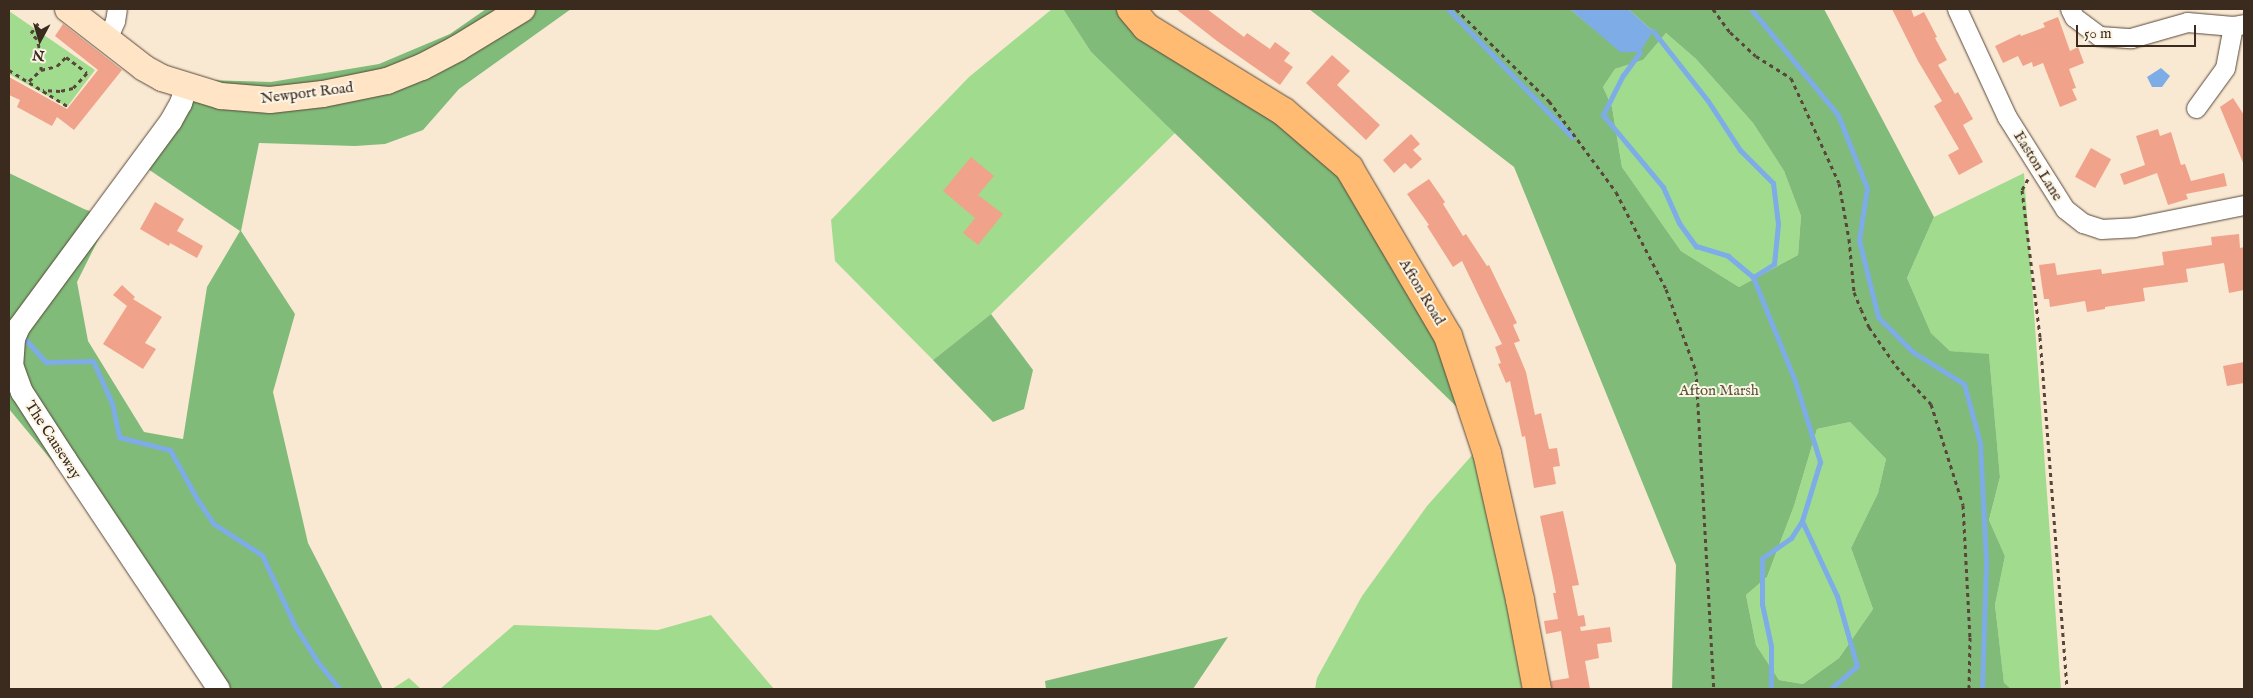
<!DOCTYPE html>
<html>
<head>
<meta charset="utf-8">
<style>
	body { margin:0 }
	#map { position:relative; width:2253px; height:698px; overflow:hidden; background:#f9e9d3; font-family:"IM FELL English",serif }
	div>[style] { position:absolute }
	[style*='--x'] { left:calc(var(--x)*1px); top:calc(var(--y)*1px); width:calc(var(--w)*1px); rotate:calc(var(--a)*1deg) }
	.green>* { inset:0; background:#a1db8e }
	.forest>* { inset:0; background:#80bb79 }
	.water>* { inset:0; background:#7dace7 }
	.stream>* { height:5px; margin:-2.5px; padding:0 2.5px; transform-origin:2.5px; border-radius:2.5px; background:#7dace7 }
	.building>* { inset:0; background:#f0a38a; transform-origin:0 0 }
	.path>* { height:3px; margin-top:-1.5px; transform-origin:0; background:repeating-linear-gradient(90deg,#584739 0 4px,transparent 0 8px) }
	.roads { filter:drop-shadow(0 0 1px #584739) drop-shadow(0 0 1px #584739) }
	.minor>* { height:19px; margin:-9.5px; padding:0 9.5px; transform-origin:9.5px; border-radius:9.5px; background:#fff }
	.tertiary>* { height:22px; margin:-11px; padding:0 11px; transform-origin:11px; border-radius:11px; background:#fff }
	.secondary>* { height:26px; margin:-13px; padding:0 13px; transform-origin:13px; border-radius:13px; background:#ffe4c6 }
	.primary>* { height:28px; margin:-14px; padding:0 14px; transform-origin:14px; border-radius:14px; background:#febb71 }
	span { translate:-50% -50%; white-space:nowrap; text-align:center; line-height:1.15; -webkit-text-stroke:4px #fcf5e5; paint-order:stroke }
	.street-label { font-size:15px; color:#3b2a1e }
	.park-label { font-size:15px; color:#54563a }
	.frame { position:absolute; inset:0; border:10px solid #3b2a1e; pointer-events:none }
	.north { position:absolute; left:15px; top:15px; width:50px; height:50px; -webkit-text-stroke:4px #fcf5e5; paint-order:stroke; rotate:186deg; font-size:14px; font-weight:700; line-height:20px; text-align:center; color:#3b2a1e }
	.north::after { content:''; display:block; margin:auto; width:18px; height:22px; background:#3b2a1e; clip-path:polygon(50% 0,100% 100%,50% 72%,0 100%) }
	.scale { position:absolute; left:2076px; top:25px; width:120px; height:22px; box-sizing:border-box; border:2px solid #3b2a1e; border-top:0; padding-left:6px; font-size:15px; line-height:18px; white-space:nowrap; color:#3b2a1e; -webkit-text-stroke:4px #fcf5e5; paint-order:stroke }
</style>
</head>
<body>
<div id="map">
	<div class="green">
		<i style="clip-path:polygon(1052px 9px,1063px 9px,1091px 52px,1175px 133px,991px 314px,933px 360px,835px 261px,831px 220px,969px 77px)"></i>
		<i style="clip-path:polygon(9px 11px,95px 70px,67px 107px,9px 74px)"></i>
		<i style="clip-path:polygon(1666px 33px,1696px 59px,1753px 123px,1784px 171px,1801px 216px,1798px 255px,1739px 287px,1681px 251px,1622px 167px,1612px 107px,1603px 87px,1615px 69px,1643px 60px)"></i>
		<i style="clip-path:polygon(2024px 173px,2061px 689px,2011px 689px,2004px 684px,1995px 605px,2005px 556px,1989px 520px,2000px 477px,1989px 355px,1950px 351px,1931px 333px,1907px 278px,1934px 217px)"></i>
		<i style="clip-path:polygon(1850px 422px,1886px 459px,1878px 493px,1851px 548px,1873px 609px,1839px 658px,1803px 684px,1779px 680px,1756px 645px,1746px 595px,1767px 577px,1794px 506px,1817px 429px)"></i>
		<i style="clip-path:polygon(1474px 453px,1508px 597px,1522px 689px,1315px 689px,1317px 678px,1362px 596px,1427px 506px)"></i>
		<i style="clip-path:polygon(711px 615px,774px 689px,440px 689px,514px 625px,658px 630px)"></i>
		<i style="clip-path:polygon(409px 678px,421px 689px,392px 689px)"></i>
	</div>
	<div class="forest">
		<i style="clip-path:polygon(486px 9px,571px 9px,459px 89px,423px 130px,385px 144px,355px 146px,259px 143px,241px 231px,295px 314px,273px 392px,308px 543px,383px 689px,206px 689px,67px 479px,9px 409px,9px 173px,84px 209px,109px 218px,77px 282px,88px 341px,144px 432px,183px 439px,207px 287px,240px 231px,145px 167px,204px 80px,271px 82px,379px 64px,450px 34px)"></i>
		<i style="clip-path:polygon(1063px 9px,1117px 9px,1138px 35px,1276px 123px,1344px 177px,1440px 336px,1461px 411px,1091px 52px)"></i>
		<i style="clip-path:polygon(evenodd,1309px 9px,1570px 9px,1594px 29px,1653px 31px,1628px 9px,1824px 9px,1934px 217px,1907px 278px,1931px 333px,1950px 351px,1989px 354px,2000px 477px,1989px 520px,2005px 556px,1995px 605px,2004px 683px,2011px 689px,1672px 689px,1676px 565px,1514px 167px,1309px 9px,1666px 33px,1696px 59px,1753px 123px,1784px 171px,1801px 216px,1798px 255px,1739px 287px,1681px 251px,1622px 167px,1612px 107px,1603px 87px,1615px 69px,1643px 60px,1666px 33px,1309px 9px,1850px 422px,1886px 459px,1878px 493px,1851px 548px,1873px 609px,1839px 658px,1803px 684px,1779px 680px,1756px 645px,1746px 595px,1767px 577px,1794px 506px,1817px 429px,1850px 422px)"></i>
		<i style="clip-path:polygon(991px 314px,1033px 370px,1024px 409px,993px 422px,933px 360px)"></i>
		<i style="clip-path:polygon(1228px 637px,1193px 689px,1046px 689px,1045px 681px)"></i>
	</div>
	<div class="water">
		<i style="clip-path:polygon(1570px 9px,1628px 9px,1653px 31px,1640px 52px,1620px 52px)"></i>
		<i style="clip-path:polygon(2161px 68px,2170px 76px,2162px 87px,2152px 87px,2147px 77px)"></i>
	</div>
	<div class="stream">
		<i style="--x:1448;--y:9;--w:178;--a:45.9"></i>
		<i style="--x:1751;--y:9;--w:137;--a:50.6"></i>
		<i style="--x:1838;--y:115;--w:79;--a:68.3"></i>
		<i style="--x:1867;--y:188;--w:53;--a:98.7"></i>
		<i style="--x:1859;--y:240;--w:79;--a:76.1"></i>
		<i style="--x:1878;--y:317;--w:49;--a:45"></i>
		<i style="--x:1913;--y:352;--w:60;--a:32.1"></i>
		<i style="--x:1964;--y:384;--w:61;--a:74.8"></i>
		<i style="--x:1980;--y:443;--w:120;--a:87.1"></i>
		<i style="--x:1986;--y:563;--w:126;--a:91.8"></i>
		<i style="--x:1653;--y:31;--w:89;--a:51.8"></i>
		<i style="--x:1708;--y:101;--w:59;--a:56.9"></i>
		<i style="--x:1740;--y:150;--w:47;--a:45"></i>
		<i style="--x:1773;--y:183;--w:41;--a:83"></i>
		<i style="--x:1778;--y:224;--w:40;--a:95.7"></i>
		<i style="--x:1774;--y:264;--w:25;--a:148"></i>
		<i style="--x:1640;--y:52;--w:29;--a:126"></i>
		<i style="--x:1623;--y:75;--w:45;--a:116.6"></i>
		<i style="--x:1603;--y:115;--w:94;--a:50.2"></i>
		<i style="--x:1663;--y:187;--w:39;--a:66"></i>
		<i style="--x:1679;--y:223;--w:29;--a:54"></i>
		<i style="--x:1696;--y:246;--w:34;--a:17"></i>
		<i style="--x:1728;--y:256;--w:33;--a:40"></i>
		<i style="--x:1753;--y:277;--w:112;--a:68"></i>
		<i style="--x:1795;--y:381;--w:85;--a:72.8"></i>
		<i style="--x:1820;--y:462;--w:62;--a:107"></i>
		<i style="--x:1802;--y:521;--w:20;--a:123"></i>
		<i style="--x:1791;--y:538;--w:35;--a:145"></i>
		<i style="--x:1762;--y:558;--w:46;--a:90"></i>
		<i style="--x:1762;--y:604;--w:43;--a:77.9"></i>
		<i style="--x:1771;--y:646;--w:43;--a:90"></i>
		<i style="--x:25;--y:339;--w:31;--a:48"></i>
		<i style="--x:46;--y:362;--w:47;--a:-1.2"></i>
		<i style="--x:93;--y:361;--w:46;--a:65.7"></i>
		<i style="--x:112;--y:403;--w:35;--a:78"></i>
		<i style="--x:119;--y:437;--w:53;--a:14.3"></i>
		<i style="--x:170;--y:450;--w:56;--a:61.1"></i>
		<i style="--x:197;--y:499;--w:30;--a:56"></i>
		<i style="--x:214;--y:524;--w:57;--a:32.9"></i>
		<i style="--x:262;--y:555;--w:78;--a:65.1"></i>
		<i style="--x:295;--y:626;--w:41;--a:57.8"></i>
		<i style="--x:317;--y:661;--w:36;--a:51"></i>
		<i style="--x:1802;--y:521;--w:83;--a:65"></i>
		<i style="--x:1837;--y:596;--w:73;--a:74.1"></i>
		<i style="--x:1857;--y:666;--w:35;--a:139"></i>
	</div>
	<div class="building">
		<i style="clip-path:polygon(1176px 9px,1207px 9px,1244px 37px,1247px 33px,1270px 49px,1275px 42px,1290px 53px,1284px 61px,1293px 67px,1280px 85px,1217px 41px)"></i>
		<i style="clip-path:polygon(1892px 9px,1911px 9px,1914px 17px,1924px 12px,1937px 37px,1935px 38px,1947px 60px,1938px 65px,1955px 94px,1958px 92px,1973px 119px,1963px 125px,1983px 162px,1959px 175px,1948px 155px,1959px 149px,1934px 106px,1942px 101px,1918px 61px)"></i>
		<i style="clip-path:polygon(2058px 17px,2070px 51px,2078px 47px,2084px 63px,2069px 69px,2076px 88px,2072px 89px,2077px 100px,2060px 107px,2043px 63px,2033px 67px,2032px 62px,2023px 66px,2018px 56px,2003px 63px,1995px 46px,2020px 34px,2021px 36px,2045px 27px,2043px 23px)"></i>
		<i style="clip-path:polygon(63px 24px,122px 70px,74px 130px,57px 117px,52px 126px,17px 107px,20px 100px,9px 95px,9px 77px,67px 109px,98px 70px,55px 36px)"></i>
		<i style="clip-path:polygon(1332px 55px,1350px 71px,1337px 85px,1380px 125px,1366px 140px,1306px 83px)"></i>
		<i style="clip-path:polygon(2233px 98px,2244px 115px,2244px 165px,2220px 107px)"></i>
		<i style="clip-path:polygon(2158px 129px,2160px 136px,2171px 132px,2181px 165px,2185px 164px,2191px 181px,2224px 173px,2227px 186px,2186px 194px,2188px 199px,2168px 205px,2157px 173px,2124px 185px,2120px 174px,2145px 165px,2136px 136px)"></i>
		<i style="clip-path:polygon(1411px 134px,1420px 144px,1413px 150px,1422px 159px,1411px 169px,1405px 163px,1394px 173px,1383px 160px)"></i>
		<i style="left:2091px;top:148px;width:23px;height:33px;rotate:29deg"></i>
		<i style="clip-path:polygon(971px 157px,994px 176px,978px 195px,1003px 214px,978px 245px,963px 233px,975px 218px,943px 191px)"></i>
		<i style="clip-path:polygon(1429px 179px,1445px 202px,1443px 204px,1463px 236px,1466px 234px,1487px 266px,1489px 265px,1517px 323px,1513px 325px,1520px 341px,1514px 343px,1526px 372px,1535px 415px,1541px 413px,1549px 449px,1557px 448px,1560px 466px,1553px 467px,1556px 484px,1534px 488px,1525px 436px,1522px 437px,1510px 381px,1506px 383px,1498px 364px,1501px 363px,1495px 347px,1502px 344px,1462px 261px,1453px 267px,1427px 226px,1429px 225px,1407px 194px)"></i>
		<i style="clip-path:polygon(155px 202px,184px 219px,177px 231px,203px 246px,197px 258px,170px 243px,169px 246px,140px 229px)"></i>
		<i style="clip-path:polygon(2239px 234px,2240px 248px,2244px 247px,2244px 290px,2229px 293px,2224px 263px,2186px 269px,2188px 282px,2143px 288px,2145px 301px,2105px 307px,2105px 309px,2087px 312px,2085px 301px,2050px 307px,2049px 299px,2044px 299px,2039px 265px,2055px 263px,2057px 275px,2101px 269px,2102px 274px,2164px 265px,2162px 252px,2212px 245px,2211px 237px)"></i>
		<i style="clip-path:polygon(122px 285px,135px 297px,133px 299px,162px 317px,145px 343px,156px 349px,143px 369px,103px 344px,127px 306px,113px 295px)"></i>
		<i style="clip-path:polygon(2244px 362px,2244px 383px,2227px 386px,2223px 366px)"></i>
		<i style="clip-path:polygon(1563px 511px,1579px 585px,1572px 586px,1578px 616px,1584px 615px,1586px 626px,1580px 627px,1581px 631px,1610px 627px,1612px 642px,1597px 644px,1599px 658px,1585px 661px,1590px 689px,1552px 689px,1551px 681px,1569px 678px,1561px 631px,1546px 634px,1544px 621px,1558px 619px,1553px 593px,1556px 593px,1553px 577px,1540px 516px)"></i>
	</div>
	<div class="path">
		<i style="--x:1456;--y:9;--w:131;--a:44.7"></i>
		<i style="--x:1549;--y:101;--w:113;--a:53.6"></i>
		<i style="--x:1616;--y:192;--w:109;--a:62.7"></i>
		<i style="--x:1666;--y:289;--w:87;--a:69.9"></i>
		<i style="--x:1696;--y:371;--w:319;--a:86.8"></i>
		<i style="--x:1713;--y:9;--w:29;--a:54"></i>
		<i style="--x:1730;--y:32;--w:35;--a:43"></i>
		<i style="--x:1756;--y:56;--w:41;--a:32.2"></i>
		<i style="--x:1791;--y:78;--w:115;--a:65.4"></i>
		<i style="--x:1839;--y:183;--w:57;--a:79.9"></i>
		<i style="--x:1849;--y:239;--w:53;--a:84.6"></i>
		<i style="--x:1854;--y:292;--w:18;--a:68"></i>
		<i style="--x:1861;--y:309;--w:20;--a:66"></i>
		<i style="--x:1869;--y:327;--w:47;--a:55.3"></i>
		<i style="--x:1896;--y:366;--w:52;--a:47.4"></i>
		<i style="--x:1931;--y:404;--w:106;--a:72.4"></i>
		<i style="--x:1963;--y:505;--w:132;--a:87"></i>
		<i style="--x:1970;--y:637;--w:52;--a:91.1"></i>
		<i style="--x:9;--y:70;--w:70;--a:31.7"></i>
		<i style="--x:41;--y:70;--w:16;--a:-14"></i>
		<i style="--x:57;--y:66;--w:13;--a:-45"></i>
		<i style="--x:66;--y:57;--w:26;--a:37"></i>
		<i style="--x:87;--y:73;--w:21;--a:133"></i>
		<i style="--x:73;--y:88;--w:13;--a:167"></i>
		<i style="--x:60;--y:91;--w:17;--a:-177"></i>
		<i style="--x:29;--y:81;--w:16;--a:-43"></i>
		<i style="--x:41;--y:70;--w:15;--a:-90"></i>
		<i style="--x:41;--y:55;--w:16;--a:-104"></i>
		<i style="--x:37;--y:39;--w:8;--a:-135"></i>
		<i style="--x:31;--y:33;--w:15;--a:-53"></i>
		<i style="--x:2028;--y:179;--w:13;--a:119"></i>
		<i style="--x:2022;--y:190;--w:148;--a:83"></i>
		<i style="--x:2040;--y:337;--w:353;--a:85.6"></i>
	</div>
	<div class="roads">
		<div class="minor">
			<i style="--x:1957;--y:9;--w:119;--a:65.2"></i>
			<i style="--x:2007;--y:117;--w:109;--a:57.8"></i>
			<i style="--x:2065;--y:209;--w:23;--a:38"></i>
			<i style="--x:2083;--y:223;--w:19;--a:18"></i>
			<i style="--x:2101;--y:229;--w:33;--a:-3"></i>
			<i style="--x:2134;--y:227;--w:112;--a:-11.3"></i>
			<i style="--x:2070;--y:9;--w:9;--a:63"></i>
			<i style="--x:2074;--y:17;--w:31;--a:37"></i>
			<i style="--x:2099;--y:36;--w:32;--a:4"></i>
			<i style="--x:2131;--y:38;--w:58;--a:-15.9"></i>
			<i style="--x:2187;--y:22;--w:46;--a:5"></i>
			<i style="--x:2233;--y:26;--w:11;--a:-10"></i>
			<i style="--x:107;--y:39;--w:20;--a:-66"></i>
			<i style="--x:115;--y:21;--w:12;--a:-81"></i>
			<i style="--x:2196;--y:108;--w:49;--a:-54.1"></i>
			<i style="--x:2225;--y:68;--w:43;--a:-79.2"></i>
		</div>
		<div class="tertiary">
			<i style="--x:186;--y:87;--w:17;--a:107"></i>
			<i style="--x:181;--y:103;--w:21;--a:119"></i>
			<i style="--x:171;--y:121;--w:256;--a:126.4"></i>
			<i style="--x:19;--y:327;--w:13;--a:113"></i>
			<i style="--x:14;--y:339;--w:26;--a:94"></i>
			<i style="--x:12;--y:365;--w:29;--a:70"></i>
			<i style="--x:22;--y:392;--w:81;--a:57.1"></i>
			<i style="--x:66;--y:460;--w:275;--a:56.3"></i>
		</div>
		<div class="secondary">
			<i style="--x:68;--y:9;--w:96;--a:37.8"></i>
			<i style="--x:144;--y:68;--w:21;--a:29"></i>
			<i style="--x:162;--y:78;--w:62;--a:17"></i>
			<i style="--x:221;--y:96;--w:49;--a:4.7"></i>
			<i style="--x:270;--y:100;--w:53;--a:-6.5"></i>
			<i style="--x:323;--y:94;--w:65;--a:-11.5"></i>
			<i style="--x:387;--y:81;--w:38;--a:-22"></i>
			<i style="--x:422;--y:67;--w:41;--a:-27.8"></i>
			<i style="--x:458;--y:48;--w:75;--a:-31.4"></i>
		</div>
		<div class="primary">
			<i style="--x:1131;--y:9;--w:23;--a:50"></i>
			<i style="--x:1146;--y:27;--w:162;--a:31.6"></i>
			<i style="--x:1284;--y:112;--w:86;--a:40.7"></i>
			<i style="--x:1349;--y:168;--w:195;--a:59.5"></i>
			<i style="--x:1448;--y:336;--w:123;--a:71.6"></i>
			<i style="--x:1487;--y:453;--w:151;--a:77.3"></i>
			<i style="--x:1520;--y:600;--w:91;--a:79.2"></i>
		</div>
	</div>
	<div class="street-label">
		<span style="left:307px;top:93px;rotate:-7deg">Newport Road</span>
		<span style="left:2038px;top:166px;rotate:58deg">Easton Lane</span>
		<span style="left:1422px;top:292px;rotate:59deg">Afton Road</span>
		<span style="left:53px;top:440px;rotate:57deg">The Causeway</span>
	</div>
	<div class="park-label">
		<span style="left:1719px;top:391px">Afton Marsh</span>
	</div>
	<div class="frame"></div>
	<div class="north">N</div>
	<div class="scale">50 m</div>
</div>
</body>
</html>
